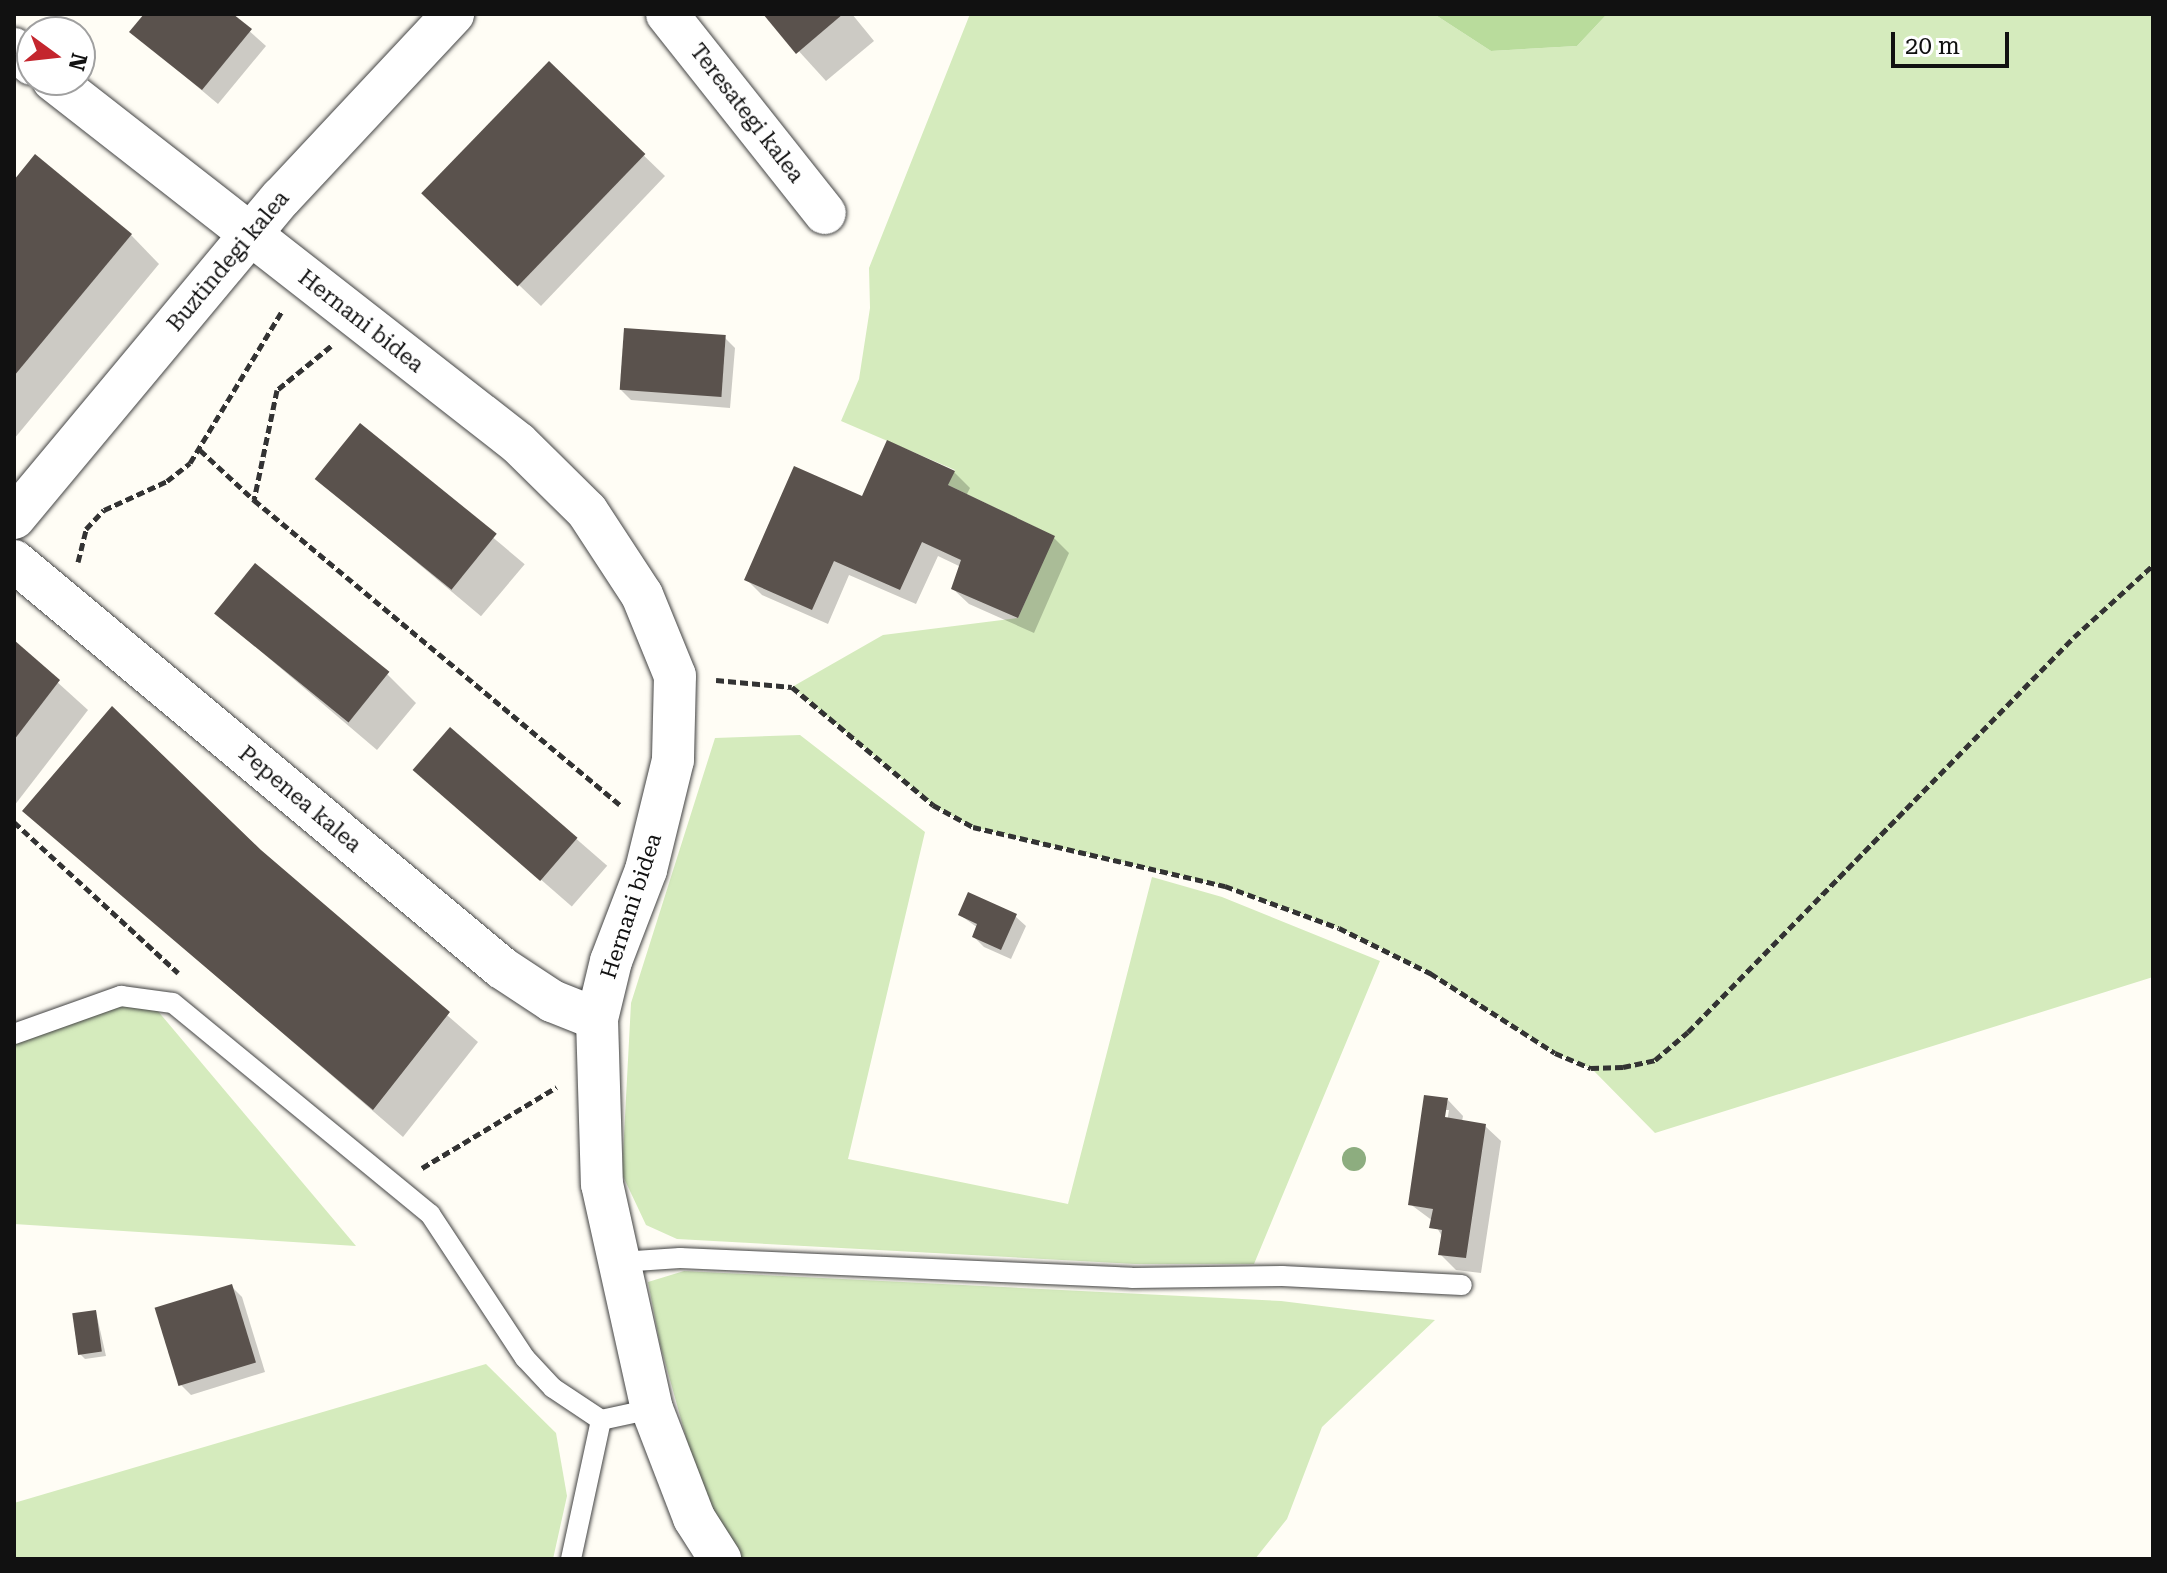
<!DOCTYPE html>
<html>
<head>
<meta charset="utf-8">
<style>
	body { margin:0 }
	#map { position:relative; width:2167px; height:1573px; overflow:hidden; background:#fffdf5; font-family:"Roboto Serif",serif }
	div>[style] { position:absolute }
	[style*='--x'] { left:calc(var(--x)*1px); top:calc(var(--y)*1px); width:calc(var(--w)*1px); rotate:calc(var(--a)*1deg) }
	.green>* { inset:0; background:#d5ebbd }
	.forest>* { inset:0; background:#b9dc9c }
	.shadow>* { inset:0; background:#0003; transform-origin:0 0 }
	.building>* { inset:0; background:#5a524d; transform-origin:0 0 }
	.path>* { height:5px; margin-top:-2.5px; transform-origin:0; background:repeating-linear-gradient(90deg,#333 0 8px,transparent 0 12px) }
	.roads { filter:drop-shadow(0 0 2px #444) drop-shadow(0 0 2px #444) }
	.service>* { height:20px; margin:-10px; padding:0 10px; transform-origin:10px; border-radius:10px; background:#fff }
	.minor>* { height:42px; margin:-21px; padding:0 21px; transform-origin:21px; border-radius:21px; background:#fff }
	.trees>* { width:24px; height:24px; margin:-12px; border-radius:50%; background:#8dad7f }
	span { translate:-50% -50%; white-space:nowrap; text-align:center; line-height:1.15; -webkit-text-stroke:8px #fff; paint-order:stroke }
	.street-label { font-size:22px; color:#111 }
	.frame { position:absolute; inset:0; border:16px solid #111; pointer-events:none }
	.north { position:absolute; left:16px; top:16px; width:80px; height:80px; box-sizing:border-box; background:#fff; border:2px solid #a0a0a0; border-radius:50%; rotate:105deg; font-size:22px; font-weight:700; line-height:32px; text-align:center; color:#111 }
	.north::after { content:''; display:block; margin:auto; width:28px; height:36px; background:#c4262e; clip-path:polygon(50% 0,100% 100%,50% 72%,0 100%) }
	.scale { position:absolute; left:1891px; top:32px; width:118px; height:36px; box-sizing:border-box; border:4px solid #111; border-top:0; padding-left:10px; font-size:24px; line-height:28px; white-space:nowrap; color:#111; -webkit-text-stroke:6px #fff; paint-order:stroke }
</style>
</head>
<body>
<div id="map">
	<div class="green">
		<i style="clip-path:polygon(970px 14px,1434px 14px,1491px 51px,1577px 46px,1607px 14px,2153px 14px,2153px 977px,1655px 1133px,1591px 1068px,1555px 1053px,1430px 973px,1339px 928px,1225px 886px,973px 827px,933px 805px,792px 687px,883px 635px,1018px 618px,1054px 536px,948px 485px,955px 470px,841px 421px,859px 379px,870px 308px,869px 268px)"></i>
		<i style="clip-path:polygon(800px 735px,925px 832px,848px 1159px,1068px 1204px,1152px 877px,1222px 897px,1380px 961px,1254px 1264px,1135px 1264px,677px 1239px,646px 1225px,622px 1174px,631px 1003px,715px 738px)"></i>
		<i style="clip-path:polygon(121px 996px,157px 1010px,356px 1246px,14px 1224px,14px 1034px)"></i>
		<i style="clip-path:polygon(684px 1271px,1281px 1301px,1435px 1320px,1322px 1427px,1287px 1519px,1255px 1559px,741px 1559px,705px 1505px,660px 1344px,648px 1282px)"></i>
		<i style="clip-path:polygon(486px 1364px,556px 1433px,567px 1496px,553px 1559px,14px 1559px,14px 1503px)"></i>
	</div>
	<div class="forest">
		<i style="clip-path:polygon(1434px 14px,1607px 14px,1577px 46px,1491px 51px)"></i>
	</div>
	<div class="shadow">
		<i style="clip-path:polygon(147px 14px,230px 14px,266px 46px,218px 104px,132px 32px)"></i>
		<i style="clip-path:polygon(765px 14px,852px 14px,874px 41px,826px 81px)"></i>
		<i style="clip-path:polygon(549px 64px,665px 176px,541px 306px,445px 214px)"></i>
		<i style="clip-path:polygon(14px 183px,131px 235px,159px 264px,14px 439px)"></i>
		<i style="clip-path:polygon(725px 338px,735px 348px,730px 408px,631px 400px,621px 390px)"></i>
		<i style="left:360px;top:426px;width:215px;height:68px;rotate:40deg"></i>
		<i style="clip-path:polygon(954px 472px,970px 488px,966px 496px,1053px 537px,1069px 553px,1034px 633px,969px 604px,953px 589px,961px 567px,938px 556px,916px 604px,849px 575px,828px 624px,762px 595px,746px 579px,863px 499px)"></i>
		<i style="clip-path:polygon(217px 614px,387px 674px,416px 703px,377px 750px)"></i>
		<i style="clip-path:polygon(14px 643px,88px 710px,14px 806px)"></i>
		<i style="left:451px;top:730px;width:207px;height:54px;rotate:41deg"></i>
		<i style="clip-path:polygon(25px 811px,259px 852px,478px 1042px,403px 1137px)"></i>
		<i style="clip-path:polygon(960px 915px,1015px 916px,1026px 926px,1011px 959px,984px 947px,974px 937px,978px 928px)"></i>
		<i style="clip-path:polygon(evenodd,1448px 1100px,1463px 1116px,1462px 1122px,1485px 1126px,1501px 1141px,1481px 1273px,1456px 1270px,1440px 1254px,1443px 1238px,1433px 1221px,1410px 1204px,1448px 1100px,1444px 1110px,1449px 1110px,1446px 1128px,1444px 1110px)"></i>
		<i style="clip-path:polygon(232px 1287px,242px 1297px,265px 1372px,191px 1395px,181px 1385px)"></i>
		<i style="clip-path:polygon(96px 1312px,106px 1356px,85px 1359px,80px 1354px)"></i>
	</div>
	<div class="building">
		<i style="clip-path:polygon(144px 14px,233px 14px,252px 29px,202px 90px,129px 32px)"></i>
		<i style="clip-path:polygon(763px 14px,843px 14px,796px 54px)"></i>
		<i style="left:549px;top:61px;width:134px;height:184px;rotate:44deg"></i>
		<i style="clip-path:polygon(35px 154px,132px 234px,14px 376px,14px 180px)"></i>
		<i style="left:624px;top:328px;width:102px;height:62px;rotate:4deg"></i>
		<i style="left:360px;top:423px;width:176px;height:72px;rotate:39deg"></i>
		<i style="clip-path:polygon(887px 440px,955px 471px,948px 485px,1055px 536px,1018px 618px,951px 589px,961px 560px,922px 542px,900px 590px,834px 561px,812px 610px,744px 580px,794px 466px,862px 496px)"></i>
		<i style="left:255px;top:563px;width:173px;height:65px;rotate:39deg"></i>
		<i style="clip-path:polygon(14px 640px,60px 680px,14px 740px)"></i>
		<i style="clip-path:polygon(112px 706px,261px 850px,450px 1012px,373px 1110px,22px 811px)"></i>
		<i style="left:450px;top:727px;width:169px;height:57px;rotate:41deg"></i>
		<i style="clip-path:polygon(968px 892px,1017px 914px,1001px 950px,972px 937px,977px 924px,958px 915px)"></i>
		<i style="clip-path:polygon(1424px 1095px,1448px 1098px,1445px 1117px,1486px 1124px,1466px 1258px,1438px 1255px,1442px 1230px,1429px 1228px,1433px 1209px,1408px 1205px)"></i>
		<i style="left:232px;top:1284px;width:82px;height:81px;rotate:73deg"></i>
		<i style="left:96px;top:1310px;width:42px;height:24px;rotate:82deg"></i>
	</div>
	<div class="path">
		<i style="--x:331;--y:346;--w:70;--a:140.8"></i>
		<i style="--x:277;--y:390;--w:112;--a:101.8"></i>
		<i style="--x:254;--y:500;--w:476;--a:39.8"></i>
		<i style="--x:200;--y:450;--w:74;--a:42.8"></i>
		<i style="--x:78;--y:562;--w:34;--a:-76"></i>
		<i style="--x:86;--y:529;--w:26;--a:-47"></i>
		<i style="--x:104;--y:510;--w:69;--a:-24.7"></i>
		<i style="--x:167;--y:481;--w:29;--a:-38"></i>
		<i style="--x:190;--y:463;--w:178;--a:-58.8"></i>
		<i style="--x:716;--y:680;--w:76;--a:5.3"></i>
		<i style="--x:792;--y:687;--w:184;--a:39.9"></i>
		<i style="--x:933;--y:805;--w:46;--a:28.8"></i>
		<i style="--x:973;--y:827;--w:259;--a:13.2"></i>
		<i style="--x:1225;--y:886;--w:121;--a:20.2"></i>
		<i style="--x:1339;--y:928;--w:102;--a:26.3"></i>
		<i style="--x:1430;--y:973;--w:148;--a:32.6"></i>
		<i style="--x:1555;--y:1053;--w:39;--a:23"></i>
		<i style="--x:1591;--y:1068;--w:32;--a:-2"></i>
		<i style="--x:1623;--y:1067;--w:33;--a:-12"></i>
		<i style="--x:1655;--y:1060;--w:43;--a:-40.3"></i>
		<i style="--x:1688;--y:1032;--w:552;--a:-45.66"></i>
		<i style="--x:2074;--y:637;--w:107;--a:-42.3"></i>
		<i style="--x:14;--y:822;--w:223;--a:42.6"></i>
		<i style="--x:422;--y:1168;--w:157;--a:-31"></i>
	</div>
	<div class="roads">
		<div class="service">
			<i style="--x:14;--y:1034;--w:114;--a:-19.6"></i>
			<i style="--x:121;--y:996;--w:52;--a:7.7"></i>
			<i style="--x:173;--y:1003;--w:333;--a:39.4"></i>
			<i style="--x:430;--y:1214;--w:173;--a:56.6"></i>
			<i style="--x:525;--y:1358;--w:41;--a:47"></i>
			<i style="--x:553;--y:1388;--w:58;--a:33.7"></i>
			<i style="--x:601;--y:1420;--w:52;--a:-12.2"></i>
			<i style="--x:620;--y:1262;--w:60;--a:-3.8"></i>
			<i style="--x:680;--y:1258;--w:452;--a:2.5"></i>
			<i style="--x:1132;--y:1278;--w:150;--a:-0.8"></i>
			<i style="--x:1282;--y:1276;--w:180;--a:2.9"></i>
			<i style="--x:571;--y:1559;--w:142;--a:-77.8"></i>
		</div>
		<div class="minor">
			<i style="--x:667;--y:14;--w:254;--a:51.6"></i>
			<i style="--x:14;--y:49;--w:23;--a:40"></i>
			<i style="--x:53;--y:80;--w:590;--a:37.98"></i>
			<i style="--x:518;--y:443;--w:97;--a:44.6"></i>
			<i style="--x:587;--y:511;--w:100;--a:56.8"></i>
			<i style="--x:642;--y:595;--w:87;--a:67.8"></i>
			<i style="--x:675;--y:676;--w:84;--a:91.4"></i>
			<i style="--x:673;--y:760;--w:113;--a:103.8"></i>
			<i style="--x:646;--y:870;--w:97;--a:111"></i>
			<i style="--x:611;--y:961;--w:60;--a:103.6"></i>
			<i style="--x:597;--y:1019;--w:165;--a:88.3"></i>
			<i style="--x:602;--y:1184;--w:230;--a:77.5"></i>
			<i style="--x:652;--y:1409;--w:117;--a:68.9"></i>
			<i style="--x:694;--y:1518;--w:49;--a:57.6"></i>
			<i style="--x:14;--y:518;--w:417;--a:-50.2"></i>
			<i style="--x:281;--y:198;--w:252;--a:-46.9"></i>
			<i style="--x:14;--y:561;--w:635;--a:39.83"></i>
			<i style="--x:502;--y:968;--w:60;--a:33.4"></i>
			<i style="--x:552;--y:1001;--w:48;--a:21.8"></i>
		</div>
	</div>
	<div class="trees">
		<i style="left:1354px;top:1159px"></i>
	</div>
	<div class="street-label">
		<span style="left:747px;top:113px;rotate:52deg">Teresategi kalea</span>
		<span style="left:228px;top:261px;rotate:-50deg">Buztindegi kalea</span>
		<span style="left:361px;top:321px;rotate:38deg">Hernani bidea</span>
		<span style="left:300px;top:799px;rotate:40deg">Pepenea kalea</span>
		<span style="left:631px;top:906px;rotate:-72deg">Hernani bidea</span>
	</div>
	<div class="frame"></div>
	<div class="north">N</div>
	<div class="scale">20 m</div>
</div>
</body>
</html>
